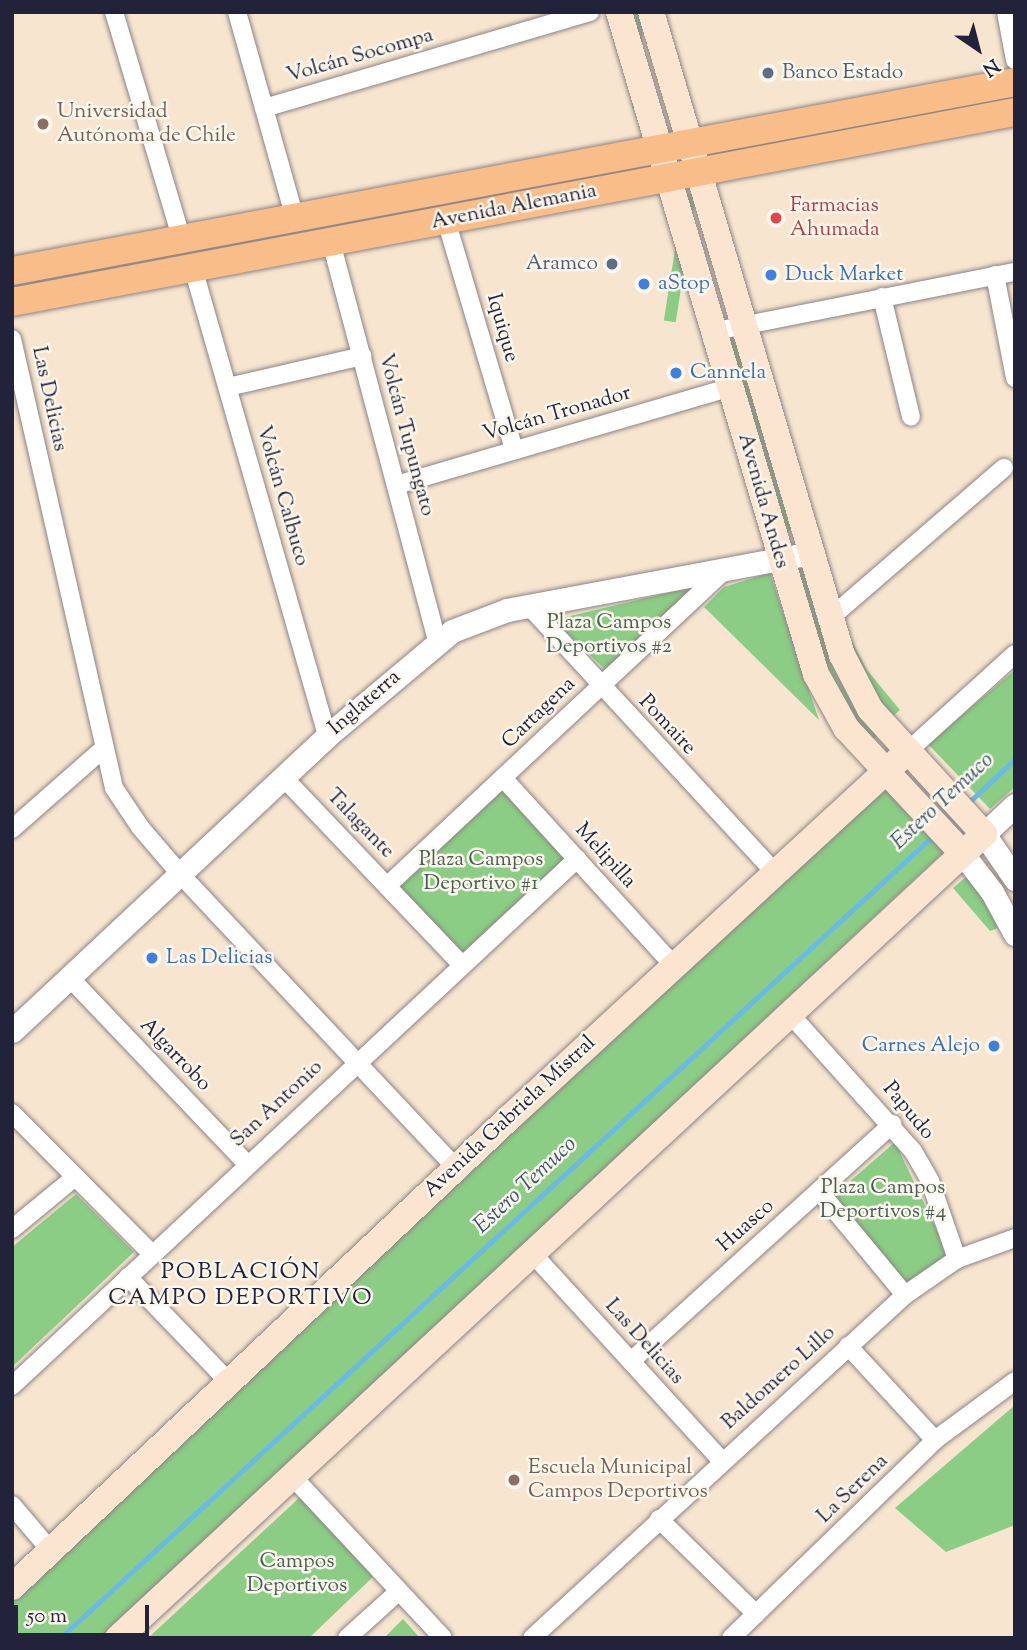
<!DOCTYPE html>
<html>
<head>
<meta charset="utf-8">
<style>
	body { margin:0 }
	#map { position:relative; width:1027px; height:1650px; overflow:hidden; background:#f7e5cf; font-family:"Sorts Mill Goudy",serif }
	div>[style] { position:absolute }
	[style*='--x'] { left:calc(var(--x)*1px); top:calc(var(--y)*1px); width:calc(var(--w)*1px); rotate:calc(var(--a)*1deg) }
	.green>* { inset:0; background:#8bcd85; transform-origin:0 0 }
	.stream>* { height:5px; margin:-2.5px; padding:0 2.5px; transform-origin:2.5px; border-radius:2.5px; background:#69bae4 }
	.roads { filter:drop-shadow(0 0 2px #8c8485) drop-shadow(0 0 2px #8c8485) }
	.minor>* { height:18px; margin:-9px; padding:0 9px; transform-origin:9px; border-radius:9px; background:#fff }
	.tertiary>* { height:23px; margin:-11.5px; padding:0 11.5px; transform-origin:11.5px; border-radius:11.5px; background:#fff }
	.secondary>* { height:26px; margin:-13px; padding:0 13px; transform-origin:13px; border-radius:13px; background:#fce5d0 }
	.primary>* { height:28px; margin:-14px; padding:0 14px; transform-origin:14px; border-radius:14px; background:#f8bd89 }
	.dots>* { width:19px; height:19px; translate:-50% -50%; box-sizing:border-box; border:4px solid #fbf7ec; border-radius:50% }
	span { translate:-50% -50%; white-space:nowrap; text-align:center; line-height:1.15; -webkit-text-stroke:5px #fbf7ec; paint-order:stroke }
	.street-label { font-size:21px; color:#22223b }
	.service-label { font-size:21px; color:#4e5e75 }
	.left { translate:0 -50%; text-align:left }
	.right { translate:-100% -50%; text-align:right }
	.education-label { font-size:21px; color:#785e54 }
	.health-label { font-size:21px; color:#be3a42 }
	.shop-label { font-size:21px; color:#366cbe }
	.park-label { font-size:21px; color:#475e55 }
	.water-label { font-size:23px; color:#3b5776; font-style:italic }
	.neighbourhood-label { font-size:23px; color:#22223b; letter-spacing:2px }
	.frame { position:absolute; inset:0; border:14px solid #22223b; pointer-events:none }
	.north { position:absolute; left:943px; top:14px; width:70px; height:70px; -webkit-text-stroke:5px #fbf7ec; paint-order:stroke; rotate:145deg; font-size:19px; font-weight:700; line-height:28px; text-align:center; color:#22223b }
	.north::after { content:''; display:block; margin:auto; width:24px; height:32px; background:#22223b; clip-path:polygon(50% 0,100% 100%,50% 72%,0 100%) }
	.scale { position:absolute; left:14px; top:1605px; width:135px; height:32px; box-sizing:border-box; border:4px solid #22223b; border-top:0; padding-left:9px; font-size:21px; line-height:24px; white-space:nowrap; color:#22223b; -webkit-text-stroke:5px #fbf7ec; paint-order:stroke }
</style>
</head>
<body>
<div id="map">
	<div class="green">
		<i style="left:632px;top:12px;width:10px;height:97px"></i>
		<i style="left:684px;top:193px;width:12px;height:129px;rotate:9deg"></i>
		<i style="clip-path:polygon(740px 330px,793px 530px,784px 532px,728px 342px,729px 333px)"></i>
		<i style="clip-path:polygon(807px 567px,880px 733px,870px 743px,835px 695px,795px 571px)"></i>
		<i style="clip-path:polygon(770px 573px,819px 720px,704px 607px,724px 587px)"></i>
		<i style="clip-path:polygon(706px 584px,609px 673px,553px 620px)"></i>
		<i style="clip-path:polygon(849px 635px,867px 670px,900px 710px,893px 716px,879px 700px,853px 654px)"></i>
		<i style="clip-path:polygon(1015px 670px,1015px 787px,990px 809px,928px 744px)"></i>
		<i style="left:503px;top:778px;width:110px;height:158px;rotate:48deg"></i>
		<i style="clip-path:polygon(884px 786px,945px 851px,102px 1638px,12px 1638px,12px 1599px)"></i>
		<i style="clip-path:polygon(967px 876px,987px 904px,998px 928px,990px 931px,953px 888px)"></i>
		<i style="clip-path:polygon(895px 1142px,949px 1256px,908px 1289px,833px 1196px)"></i>
		<i style="clip-path:polygon(76px 1194px,134px 1252px,12px 1367px,12px 1247px)"></i>
		<i style="clip-path:polygon(1015px 1405px,1015px 1525px,946px 1552px,895px 1508px)"></i>
		<i style="clip-path:polygon(300px 1497px,375px 1575px,309px 1638px,148px 1638px)"></i>
		<i style="clip-path:polygon(403px 1619px,420px 1638px,384px 1638px)"></i>
	</div>
	<div class="stream">
		<i style="--x:967;--y:804;--w:66;--a:-43.2"></i>
		<i style="--x:60;--y:1638;--w:1187;--a:-42.58"></i>
	</div>
	<div class="roads">
		<div class="minor">
			<i style="--x:114;--y:12;--w:238;--a:73.4"></i>
			<i style="--x:237;--y:12;--w:215;--a:74.3"></i>
			<i style="--x:1006;--y:12;--w:49;--a:79.4"></i>
			<i style="--x:264;--y:108;--w:340;--a:-16.4"></i>
			<i style="--x:446;--y:220;--w:240;--a:73.5"></i>
			<i style="--x:331;--y:242;--w:412;--a:75.1"></i>
			<i style="--x:193;--y:268;--w:487;--a:74"></i>
			<i style="--x:995;--y:275;--w:105;--a:79"></i>
			<i style="--x:882;--y:297;--w:123;--a:76.4"></i>
			<i style="--x:716;--y:331;--w:305;--a:-11.2"></i>
			<i style="--x:12;--y:339;--w:460;--a:77.2"></i>
			<i style="--x:114;--y:788;--w:47;--a:56.3"></i>
			<i style="--x:140;--y:827;--w:63;--a:49.5"></i>
			<i style="--x:181;--y:875;--w:402;--a:46.8"></i>
			<i style="--x:228;--y:387;--w:138;--a:-13"></i>
			<i style="--x:396;--y:485;--w:349;--a:-16.3"></i>
			<i style="--x:529;--y:606;--w:363;--a:47.3"></i>
			<i style="--x:830;--y:618;--w:230;--a:-40.8"></i>
			<i style="--x:908;--y:751;--w:144;--a:-42.2"></i>
			<i style="--x:283;--y:777;--w:258;--a:46.4"></i>
			<i style="--x:503;--y:778;--w:253;--a:47.7"></i>
			<i style="--x:12;--y:829;--w:120;--a:-41.3"></i>
			<i style="--x:387;--y:886;--w:459;--a:-43.1"></i>
			<i style="--x:69;--y:977;--w:258;--a:46.4"></i>
			<i style="--x:790;--y:1014;--w:184;--a:48.1"></i>
			<i style="--x:913;--y:1151;--w:34;--a:60"></i>
			<i style="--x:930;--y:1181;--w:83;--a:70.9"></i>
			<i style="--x:12;--y:1113;--w:199;--a:45.2"></i>
			<i style="--x:819;--y:1191;--w:135;--a:50.4"></i>
			<i style="--x:12;--y:1229;--w:82;--a:-39.5"></i>
			<i style="--x:532;--y:1253;--w:282;--a:47.6"></i>
			<i style="--x:128;--y:1277;--w:147;--a:46.1"></i>
			<i style="--x:848;--y:1346;--w:128;--a:47.2"></i>
			<i style="--x:631;--y:1361;--w:353;--a:-42.2"></i>
			<i style="--x:12;--y:1386;--w:773;--a:-43.01"></i>
			<i style="--x:292;--y:1476;--w:221;--a:47"></i>
			<i style="--x:12;--y:1505;--w:60;--a:49.7"></i>
			<i style="--x:659;--y:1519;--w:136;--a:44.4"></i>
			<i style="--x:347;--y:1638;--w:70;--a:-42.1"></i>
			<i style="--x:532;--y:1638;--w:507;--a:-42.6"></i>
			<i style="--x:905;--y:1295;--w:63;--a:-34.7"></i>
			<i style="--x:957;--y:1259;--w:62;--a:-19.9"></i>
			<i style="--x:731;--y:1638;--w:284;--a:-44.1"></i>
			<i style="--x:935;--y:1440;--w:99;--a:-36.4"></i>
		</div>
		<div class="tertiary">
			<i style="--x:1015;--y:805;--w:42;--a:136.9"></i>
			<i style="--x:984;--y:834;--w:55;--a:55.4"></i>
			<i style="--x:962;--y:853;--w:49;--a:52.4"></i>
			<i style="--x:992;--y:892;--w:48;--a:61.3"></i>
			<i style="--x:12;--y:1031;--w:432;--a:-43.1"></i>
			<i style="--x:327;--y:736;--w:163;--a:-40"></i>
			<i style="--x:452;--y:631;--w:59;--a:-20.9"></i>
			<i style="--x:507;--y:610;--w:309;--a:-10.6"></i>
		</div>
		<div class="secondary">
			<i style="--x:619;--y:12;--w:691;--a:73.43"></i>
			<i style="--x:816;--y:674;--w:62;--a:60.9"></i>
			<i style="--x:846;--y:728;--w:171;--a:47.1"></i>
			<i style="--x:12;--y:1587;--w:682;--a:-43.34"></i>
			<i style="--x:508;--y:1119;--w:544;--a:-42.61"></i>
			<i style="--x:118;--y:1638;--w:1182;--a:-42.87"></i>
			<i style="--x:984;--y:834;--w:169;--a:-132.4"></i>
			<i style="--x:870;--y:709;--w:61;--a:-117.4"></i>
			<i style="--x:842;--y:655;--w:671;--a:-106.54"></i>
		</div>
		<div class="primary">
			<i style="--x:12;--y:271;--w:1021;--a:-10.67"></i>
			<i style="--x:12;--y:302;--w:1021;--a:-10.73"></i>
		</div>
	</div>
	<div class="dots">
		<i style="left:768px;top:73px;background:#5c6f8a"></i>
		<i style="left:43px;top:124px;background:#8d6e63"></i>
		<i style="left:776px;top:218px;background:#e0444e"></i>
		<i style="left:612px;top:264px;background:#5c6f8a"></i>
		<i style="left:771px;top:275px;background:#3f7fe0"></i>
		<i style="left:644px;top:284px;background:#3f7fe0"></i>
		<i style="left:676px;top:373px;background:#3f7fe0"></i>
		<i style="left:152px;top:958px;background:#3f7fe0"></i>
		<i style="left:994px;top:1046px;background:#3f7fe0"></i>
		<i style="left:514px;top:1480px;background:#8d6e63"></i>
	</div>
	<div class="street-label">
		<span style="left:360px;top:56px;rotate:-16deg">Volcán Socompa</span>
		<span style="left:514px;top:207px;rotate:-11deg">Avenida Alemania</span>
		<span style="left:502px;top:328px;rotate:74deg">Iquique</span>
		<span style="left:49px;top:399px;rotate:78deg">Las Delicias</span>
		<span style="left:557px;top:414px;rotate:-16deg">Volcán Tronador</span>
		<span style="left:406px;top:435px;rotate:75deg">Volcán Tupungato</span>
		<span style="left:282px;top:496px;rotate:74deg">Volcán Calbuco</span>
		<span style="left:763px;top:501px;rotate:74deg">Avenida Andes</span>
		<span style="left:365px;top:703px;rotate:-41deg">Inglaterra</span>
		<span style="left:539px;top:713px;rotate:-44deg">Cartagena</span>
		<span style="left:667px;top:725px;rotate:47deg">Pomaire</span>
		<span style="left:360px;top:824px;rotate:46deg">Talagante</span>
		<span style="left:605px;top:856px;rotate:48deg">Melipilla</span>
		<span style="left:175px;top:1055px;rotate:46deg">Algarrobo</span>
		<span style="left:277px;top:1104px;rotate:-43deg">San Antonio</span>
		<span style="left:908px;top:1111px;rotate:50deg">Papudo</span>
		<span style="left:510px;top:1117px;rotate:-43deg">Avenida Gabriela Mistral</span>
		<span style="left:746px;top:1226px;rotate:-42deg">Huasco</span>
		<span style="left:644px;top:1342px;rotate:48deg">Las Delicias</span>
		<span style="left:779px;top:1378px;rotate:-42deg">Baldomero Lillo</span>
		<span style="left:853px;top:1489px;rotate:-44deg">La Serena</span>
	</div>
	<div class="service-label">
		<span class="left" style="left:782px;top:73px">Banco Estado</span>
		<span class="right" style="left:598px;top:264px">Aramco</span>
	</div>
	<div class="education-label">
		<span class="left" style="left:57px;top:124px">Universidad<br>Autónoma de Chile</span>
		<span class="left" style="left:528px;top:1480px">Escuela Municipal<br>Campos Deportivos</span>
	</div>
	<div class="health-label">
		<span class="left" style="left:790px;top:218px">Farmacias<br>Ahumada</span>
	</div>
	<div class="shop-label">
		<span class="left" style="left:785px;top:275px">Duck Market</span>
		<span class="left" style="left:658px;top:284px">aStop</span>
		<span class="left" style="left:690px;top:373px">Cannela</span>
		<span class="left" style="left:166px;top:958px">Las Delicias</span>
		<span class="right" style="left:980px;top:1046px">Carnes Alejo</span>
	</div>
	<div class="park-label">
		<span style="left:609px;top:635px">Plaza Campos<br>Deportivos #2</span>
		<span style="left:481px;top:872px">Plaza Campos<br>Deportivo #1</span>
		<span style="left:883px;top:1200px">Plaza Campos<br>Deportivos #4</span>
		<span style="left:297px;top:1574px">Campos<br>Deportivos</span>
	</div>
	<div class="water-label">
		<span style="left:943px;top:802px;rotate:-43deg">Estero Temuco</span>
		<span style="left:526px;top:1186px;rotate:-43deg">Estero Temuco</span>
	</div>
	<div class="neighbourhood-label">
		<span style="left:241px;top:1286px">POBLACIÓN<br>CAMPO DEPORTIVO</span>
	</div>
	<div class="frame"></div>
	<div class="north">N</div>
	<div class="scale">50 m</div>
</div>
</body>
</html>
